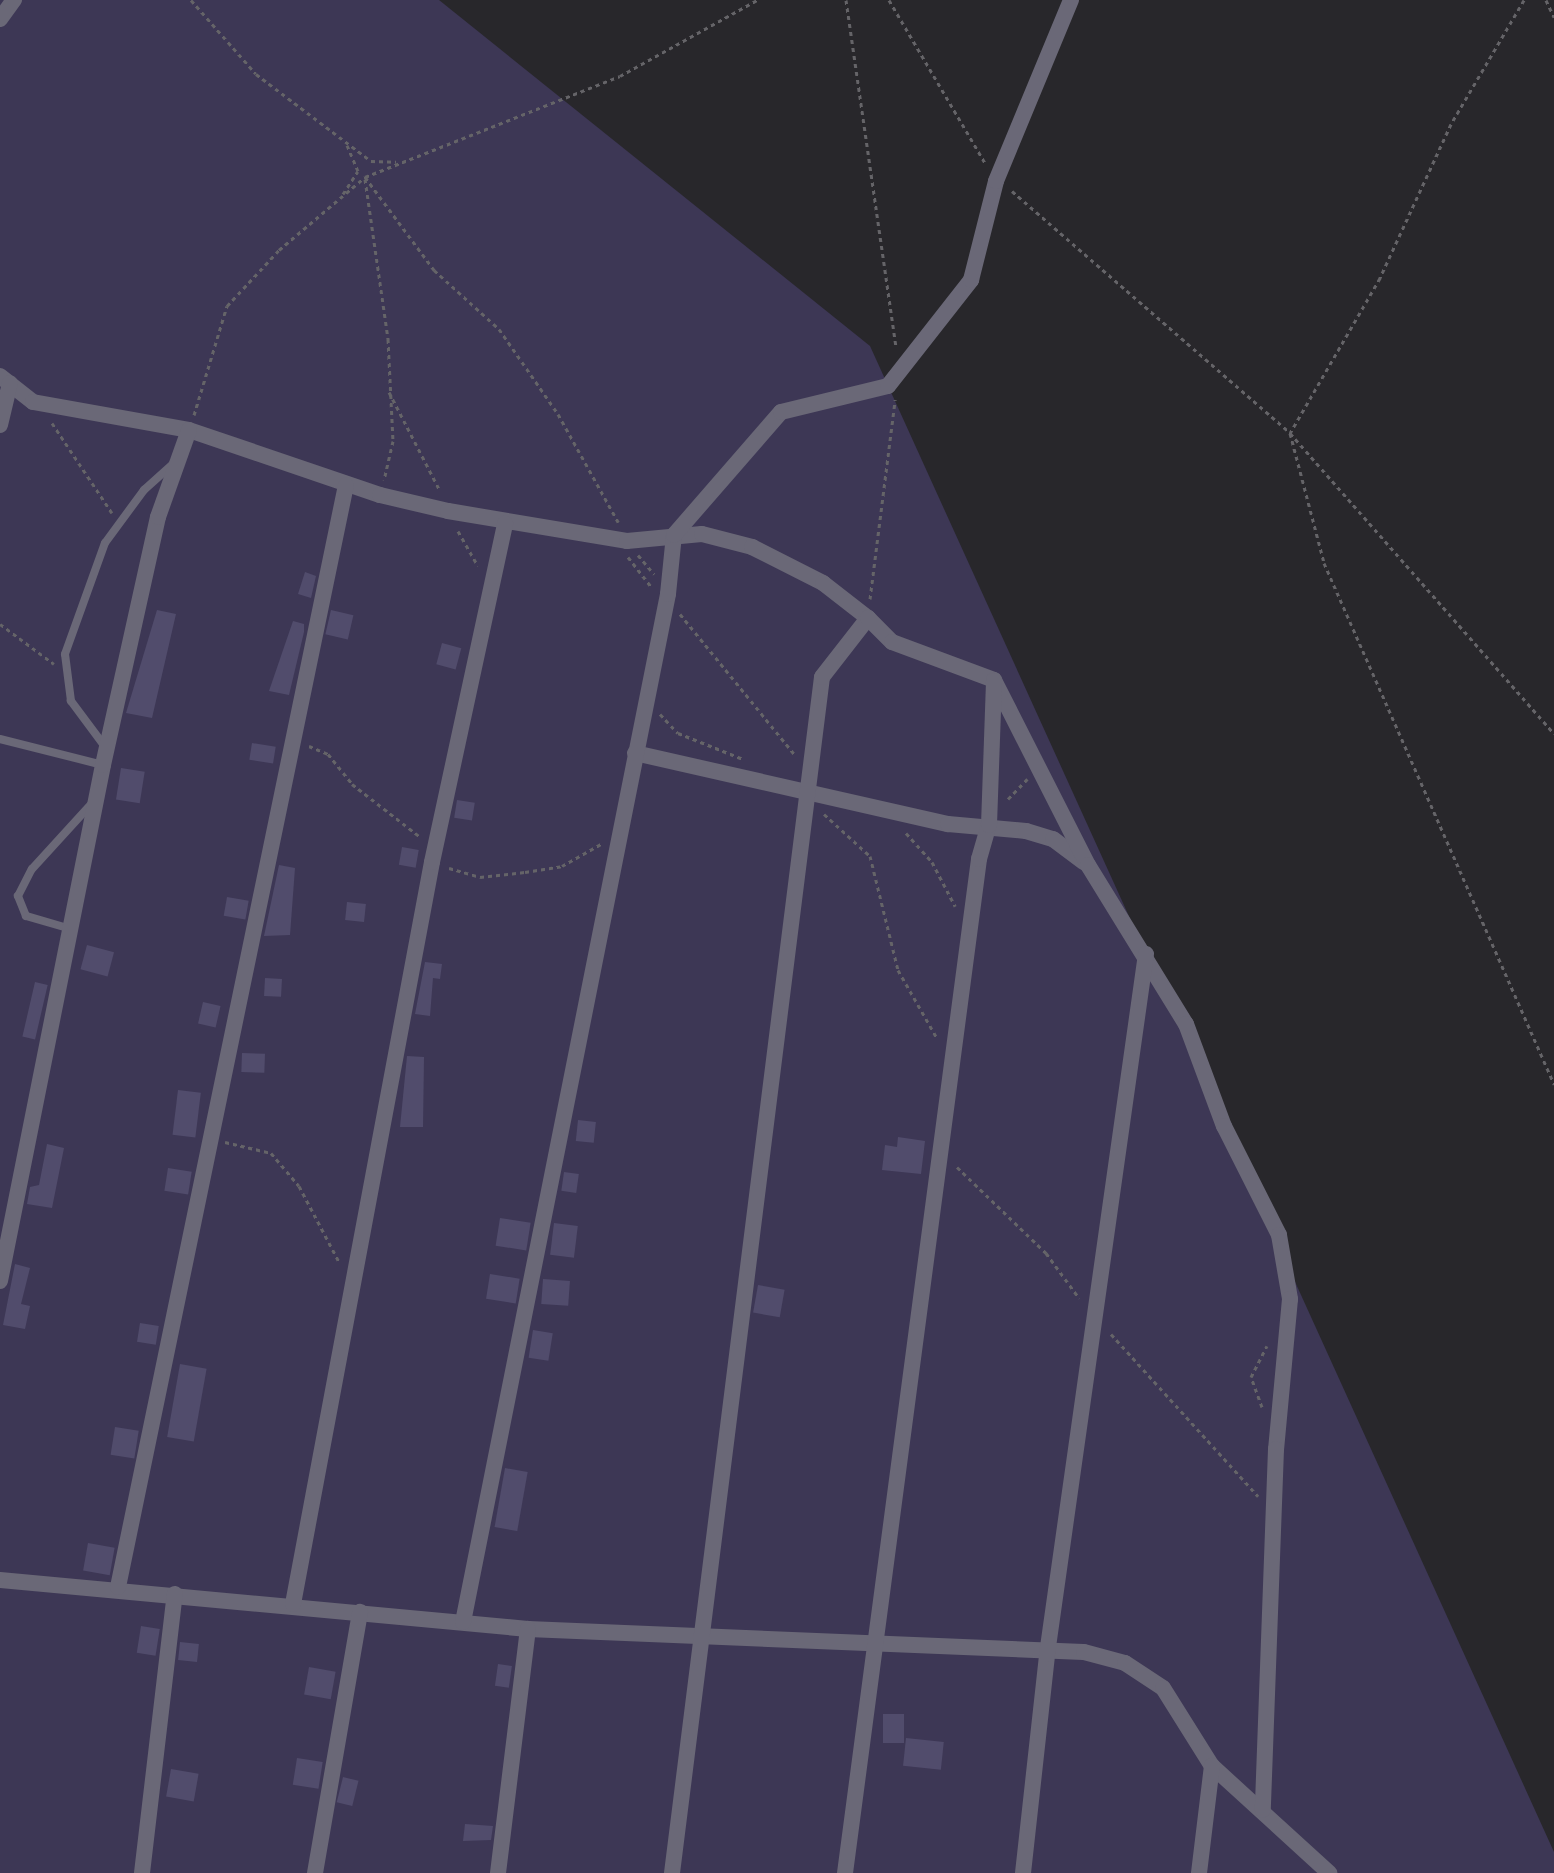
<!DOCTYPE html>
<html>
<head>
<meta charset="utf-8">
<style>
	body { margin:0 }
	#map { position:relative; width:1554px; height:1873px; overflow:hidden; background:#28272b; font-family:"PT Sans",sans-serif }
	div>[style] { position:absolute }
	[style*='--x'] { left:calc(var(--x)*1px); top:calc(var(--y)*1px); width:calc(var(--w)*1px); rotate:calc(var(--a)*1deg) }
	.green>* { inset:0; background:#3d3755 }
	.building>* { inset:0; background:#514c6c; transform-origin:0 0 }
	.path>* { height:3px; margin-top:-1.5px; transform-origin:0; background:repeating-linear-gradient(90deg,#656468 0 4px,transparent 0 8px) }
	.lane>* { height:8px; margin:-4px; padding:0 4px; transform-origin:4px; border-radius:4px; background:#6a6877 }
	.street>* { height:16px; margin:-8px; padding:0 8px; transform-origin:8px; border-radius:8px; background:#6a6877 }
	span { translate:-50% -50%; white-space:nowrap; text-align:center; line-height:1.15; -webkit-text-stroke:6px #111012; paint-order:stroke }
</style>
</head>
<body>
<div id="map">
	<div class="green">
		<i style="clip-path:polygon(0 0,439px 0,870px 346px,1554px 1852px,1554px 1873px,0 1873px)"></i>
	</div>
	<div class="building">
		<i style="clip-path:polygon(305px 572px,316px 576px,311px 598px,298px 594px)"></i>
		<i style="clip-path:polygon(157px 610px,176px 614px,152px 718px,126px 713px)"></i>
		<i style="left:331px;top:610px;width:23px;height:25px;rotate:13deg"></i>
		<i style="clip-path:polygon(293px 621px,304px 624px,304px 632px,289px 695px,269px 691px)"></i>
		<i style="left:442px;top:643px;width:20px;height:22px;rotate:15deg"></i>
		<i style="left:252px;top:743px;width:24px;height:17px;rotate:9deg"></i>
		<i style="left:121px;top:768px;width:24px;height:32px;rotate:9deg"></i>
		<i style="left:457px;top:800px;width:18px;height:18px;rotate:9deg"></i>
		<i style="left:402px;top:847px;width:17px;height:18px;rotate:10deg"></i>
		<i style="clip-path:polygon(279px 865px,295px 868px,290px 935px,264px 936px)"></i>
		<i style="left:227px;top:897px;width:22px;height:19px;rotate:10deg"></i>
		<i style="left:347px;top:902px;width:19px;height:18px;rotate:6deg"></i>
		<i style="left:87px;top:945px;width:28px;height:25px;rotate:15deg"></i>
		<i style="clip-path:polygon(425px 962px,442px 964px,440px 979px,433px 978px,430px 1016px,415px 1014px)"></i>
		<i style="left:265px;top:978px;width:17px;height:18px;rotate:3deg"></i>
		<i style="left:35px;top:982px;width:13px;height:56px;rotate:13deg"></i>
		<i style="left:203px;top:1002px;width:18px;height:22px;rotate:13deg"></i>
		<i style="left:242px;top:1053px;width:23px;height:19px;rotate:2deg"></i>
		<i style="clip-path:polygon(407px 1056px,424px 1057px,423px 1127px,400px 1127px)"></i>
		<i style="left:178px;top:1090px;width:23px;height:45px;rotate:7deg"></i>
		<i style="left:578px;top:1120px;width:18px;height:21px;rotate:6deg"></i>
		<i style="clip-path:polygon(898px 1137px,925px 1141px,921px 1174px,882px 1170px,885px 1145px,897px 1147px)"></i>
		<i style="clip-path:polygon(47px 1144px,64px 1148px,52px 1208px,27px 1204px,30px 1187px,39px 1185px)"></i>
		<i style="left:168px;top:1168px;width:24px;height:23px;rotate:9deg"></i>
		<i style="left:564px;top:1172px;width:15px;height:19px;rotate:8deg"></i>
		<i style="left:500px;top:1218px;width:31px;height:28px;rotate:9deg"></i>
		<i style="left:554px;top:1223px;width:24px;height:32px;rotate:7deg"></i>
		<i style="clip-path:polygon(15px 1264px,30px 1268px,21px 1304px,30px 1306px,25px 1329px,3px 1325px)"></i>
		<i style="left:490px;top:1274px;width:30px;height:25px;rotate:9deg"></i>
		<i style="left:543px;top:1279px;width:27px;height:25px;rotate:4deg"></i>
		<i style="left:758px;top:1285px;width:27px;height:28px;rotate:10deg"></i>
		<i style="left:140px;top:1323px;width:19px;height:19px;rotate:9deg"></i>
		<i style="left:533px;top:1330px;width:20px;height:28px;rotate:9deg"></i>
		<i style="left:180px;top:1364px;width:27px;height:74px;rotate:10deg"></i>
		<i style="left:115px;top:1427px;width:24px;height:28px;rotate:9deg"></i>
		<i style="left:505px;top:1468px;width:23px;height:60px;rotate:10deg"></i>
		<i style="left:88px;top:1543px;width:27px;height:28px;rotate:10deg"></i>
		<i style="left:141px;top:1626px;width:19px;height:27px;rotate:9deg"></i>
		<i style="left:180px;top:1642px;width:19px;height:18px;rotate:6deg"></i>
		<i style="left:498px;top:1664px;width:14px;height:22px;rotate:8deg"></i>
		<i style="left:309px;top:1667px;width:27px;height:28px;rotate:10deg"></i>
		<i style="left:883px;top:1714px;width:21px;height:29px"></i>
		<i style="left:906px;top:1738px;width:38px;height:28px;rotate:6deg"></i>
		<i style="left:297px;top:1758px;width:26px;height:27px;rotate:9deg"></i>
		<i style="left:171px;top:1769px;width:28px;height:28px;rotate:10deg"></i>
		<i style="left:343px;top:1777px;width:16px;height:26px;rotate:14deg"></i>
		<i style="clip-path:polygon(465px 1824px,493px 1826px,491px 1840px,463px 1841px)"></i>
	</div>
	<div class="path">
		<i style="--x:191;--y:0;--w:98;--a:48.7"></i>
		<i style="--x:256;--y:74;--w:144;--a:37.1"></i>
		<i style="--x:371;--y:161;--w:25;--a:2"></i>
		<i style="--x:846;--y:0;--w:352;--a:81.8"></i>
		<i style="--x:889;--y:0;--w:189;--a:59.5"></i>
		<i style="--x:1524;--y:0;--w:144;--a:120.5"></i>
		<i style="--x:1451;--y:124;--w:170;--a:114.8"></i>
		<i style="--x:1380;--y:278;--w:179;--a:120.1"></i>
		<i style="--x:1290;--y:433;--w:134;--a:75.3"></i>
		<i style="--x:1324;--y:563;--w:570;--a:66.18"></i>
		<i style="--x:1546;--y:0;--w:19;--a:65"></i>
		<i style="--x:365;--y:177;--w:116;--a:53.4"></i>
		<i style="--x:434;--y:270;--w:88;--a:42.2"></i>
		<i style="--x:499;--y:329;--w:103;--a:55.2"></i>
		<i style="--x:558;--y:414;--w:124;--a:60.9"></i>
		<i style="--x:365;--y:179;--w:162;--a:81.8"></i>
		<i style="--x:388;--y:339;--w:102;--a:87.2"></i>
		<i style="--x:393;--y:441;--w:40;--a:103"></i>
		<i style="--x:1012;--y:191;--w:369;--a:41"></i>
		<i style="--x:1290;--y:433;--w:400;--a:48.7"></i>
		<i style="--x:343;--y:194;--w:27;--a:-57"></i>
		<i style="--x:358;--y:171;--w:28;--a:-113"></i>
		<i style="--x:389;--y:392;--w:111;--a:62.7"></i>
		<i style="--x:194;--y:415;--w:114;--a:-73.2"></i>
		<i style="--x:227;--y:306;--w:76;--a:-47.1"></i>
		<i style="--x:279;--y:250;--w:113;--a:-40.3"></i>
		<i style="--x:365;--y:177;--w:274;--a:-21.6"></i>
		<i style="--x:620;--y:76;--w:157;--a:-29"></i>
		<i style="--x:52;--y:423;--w:108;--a:56.3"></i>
		<i style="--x:458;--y:531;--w:40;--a:60.3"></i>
		<i style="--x:638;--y:555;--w:25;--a:50"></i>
		<i style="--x:628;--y:557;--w:39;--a:52"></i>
		<i style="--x:870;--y:599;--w:201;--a:-82.8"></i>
		<i style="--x:680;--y:614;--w:183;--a:50.8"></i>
		<i style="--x:0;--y:624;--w:67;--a:36.5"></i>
		<i style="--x:660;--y:714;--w:26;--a:47"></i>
		<i style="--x:678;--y:733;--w:70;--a:21.8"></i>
		<i style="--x:309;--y:746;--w:21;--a:23"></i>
		<i style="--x:328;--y:754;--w:38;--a:51"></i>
		<i style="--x:352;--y:784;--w:85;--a:37.8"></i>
		<i style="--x:1008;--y:799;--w:28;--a:-46"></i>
		<i style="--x:824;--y:814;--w:62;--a:42.4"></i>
		<i style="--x:870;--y:856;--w:117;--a:76.2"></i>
		<i style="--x:898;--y:970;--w:78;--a:60.2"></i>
		<i style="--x:906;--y:833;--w:39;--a:48"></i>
		<i style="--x:932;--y:862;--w:50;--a:62.4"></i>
		<i style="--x:449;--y:868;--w:32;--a:16"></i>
		<i style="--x:480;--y:877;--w:45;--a:-6.3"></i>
		<i style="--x:525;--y:872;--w:37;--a:-9"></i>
		<i style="--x:562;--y:866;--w:45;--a:-29.4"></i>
		<i style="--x:225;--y:1142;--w:47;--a:13.4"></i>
		<i style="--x:271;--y:1153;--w:43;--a:49.7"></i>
		<i style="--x:299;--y:1186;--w:86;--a:62.2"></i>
		<i style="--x:957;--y:1167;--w:124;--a:44"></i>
		<i style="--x:1046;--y:1253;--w:56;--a:53.7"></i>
		<i style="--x:1111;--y:1334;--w:219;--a:47.8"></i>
		<i style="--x:1262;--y:1407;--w:32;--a:-110"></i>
		<i style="--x:1251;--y:1377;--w:35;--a:-63"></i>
	</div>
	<div class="lane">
		<i style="--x:0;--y:739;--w:106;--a:14.2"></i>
		<i style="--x:106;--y:748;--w:59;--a:-126.7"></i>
		<i style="--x:71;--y:701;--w:47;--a:-97.3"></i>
		<i style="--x:65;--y:654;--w:118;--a:-70.2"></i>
		<i style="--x:105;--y:543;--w:66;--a:-53.7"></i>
		<i style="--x:144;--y:490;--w:40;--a:-42"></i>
		<i style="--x:71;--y:929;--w:47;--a:-163.9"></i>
		<i style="--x:26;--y:916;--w:22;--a:-112"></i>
		<i style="--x:18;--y:896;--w:30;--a:-63"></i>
		<i style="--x:32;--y:869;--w:92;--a:-47.6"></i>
	</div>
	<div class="street">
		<i style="--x:0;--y:19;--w:24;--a:-54"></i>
		<i style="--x:0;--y:376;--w:42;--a:38.2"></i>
		<i style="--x:33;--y:402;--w:158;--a:10.2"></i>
		<i style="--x:189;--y:430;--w:202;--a:18.8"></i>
		<i style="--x:380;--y:495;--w:70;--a:13.2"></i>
		<i style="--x:448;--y:511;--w:181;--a:9.5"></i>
		<i style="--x:627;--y:541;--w:75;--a:-5.3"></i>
		<i style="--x:702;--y:534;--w:52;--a:14.6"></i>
		<i style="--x:752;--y:547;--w:80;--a:26.9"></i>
		<i style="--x:823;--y:583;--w:57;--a:37.9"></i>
		<i style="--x:0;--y:425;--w:43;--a:-76.6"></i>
		<i style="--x:635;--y:753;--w:321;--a:12.8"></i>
		<i style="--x:948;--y:824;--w:78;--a:5.1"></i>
		<i style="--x:1026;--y:831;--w:28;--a:17"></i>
		<i style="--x:1053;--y:839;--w:38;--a:37"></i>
		<i style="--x:0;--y:1281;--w:526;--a:-78.71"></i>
		<i style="--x:103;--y:765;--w:254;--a:-77.5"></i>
		<i style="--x:158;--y:517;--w:92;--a:-70.4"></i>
		<i style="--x:0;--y:1580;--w:530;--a:5.3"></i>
		<i style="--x:528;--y:1629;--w:556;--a:2.37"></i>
		<i style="--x:1084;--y:1652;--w:42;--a:15"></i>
		<i style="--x:1125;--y:1663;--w:45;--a:33.3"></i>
		<i style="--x:1163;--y:1688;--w:92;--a:57.9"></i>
		<i style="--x:1212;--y:1766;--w:159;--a:42.4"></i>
		<i style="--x:118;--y:1587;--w:1125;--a:-78.31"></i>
		<i style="--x:293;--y:1604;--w:755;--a:-79.39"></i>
		<i style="--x:432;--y:862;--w:346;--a:-77.8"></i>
		<i style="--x:463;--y:1622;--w:1048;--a:-78.72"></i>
		<i style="--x:668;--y:594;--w:59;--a:-84.2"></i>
		<i style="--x:674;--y:535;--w:163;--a:-49"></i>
		<i style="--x:781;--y:412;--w:110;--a:-13.7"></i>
		<i style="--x:888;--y:386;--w:135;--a:-51.9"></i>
		<i style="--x:971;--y:280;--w:102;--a:-75.8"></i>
		<i style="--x:996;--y:181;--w:196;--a:-67.5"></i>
		<i style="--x:142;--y:1873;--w:281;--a:-83.3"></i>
		<i style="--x:315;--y:1873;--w:265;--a:-80.2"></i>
		<i style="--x:498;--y:1873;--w:246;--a:-83"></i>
		<i style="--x:672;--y:1873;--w:1205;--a:-82.85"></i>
		<i style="--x:822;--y:677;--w:75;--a:-52.1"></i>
		<i style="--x:868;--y:618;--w:34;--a:45"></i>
		<i style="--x:892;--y:642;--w:109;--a:20.4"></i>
		<i style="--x:994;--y:680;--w:208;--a:63.1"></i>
		<i style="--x:1088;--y:865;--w:187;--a:58.4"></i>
		<i style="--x:1186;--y:1024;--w:109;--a:69.6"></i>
		<i style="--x:1224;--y:1126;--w:122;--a:63.2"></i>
		<i style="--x:1279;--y:1235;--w:65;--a:80.2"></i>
		<i style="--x:1290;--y:1299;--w:151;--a:95.3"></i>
		<i style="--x:1276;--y:1449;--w:361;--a:92.1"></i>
		<i style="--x:845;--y:1873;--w:1023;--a:-82.47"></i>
		<i style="--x:979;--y:859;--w:35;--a:-74"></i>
		<i style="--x:989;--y:825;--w:144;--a:-88"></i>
		<i style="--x:1023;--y:1873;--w:220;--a:-83.7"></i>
		<i style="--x:1047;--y:1654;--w:707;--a:-81.95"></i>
		<i style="--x:1199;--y:1873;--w:108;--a:-83.1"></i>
	</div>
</div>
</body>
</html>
